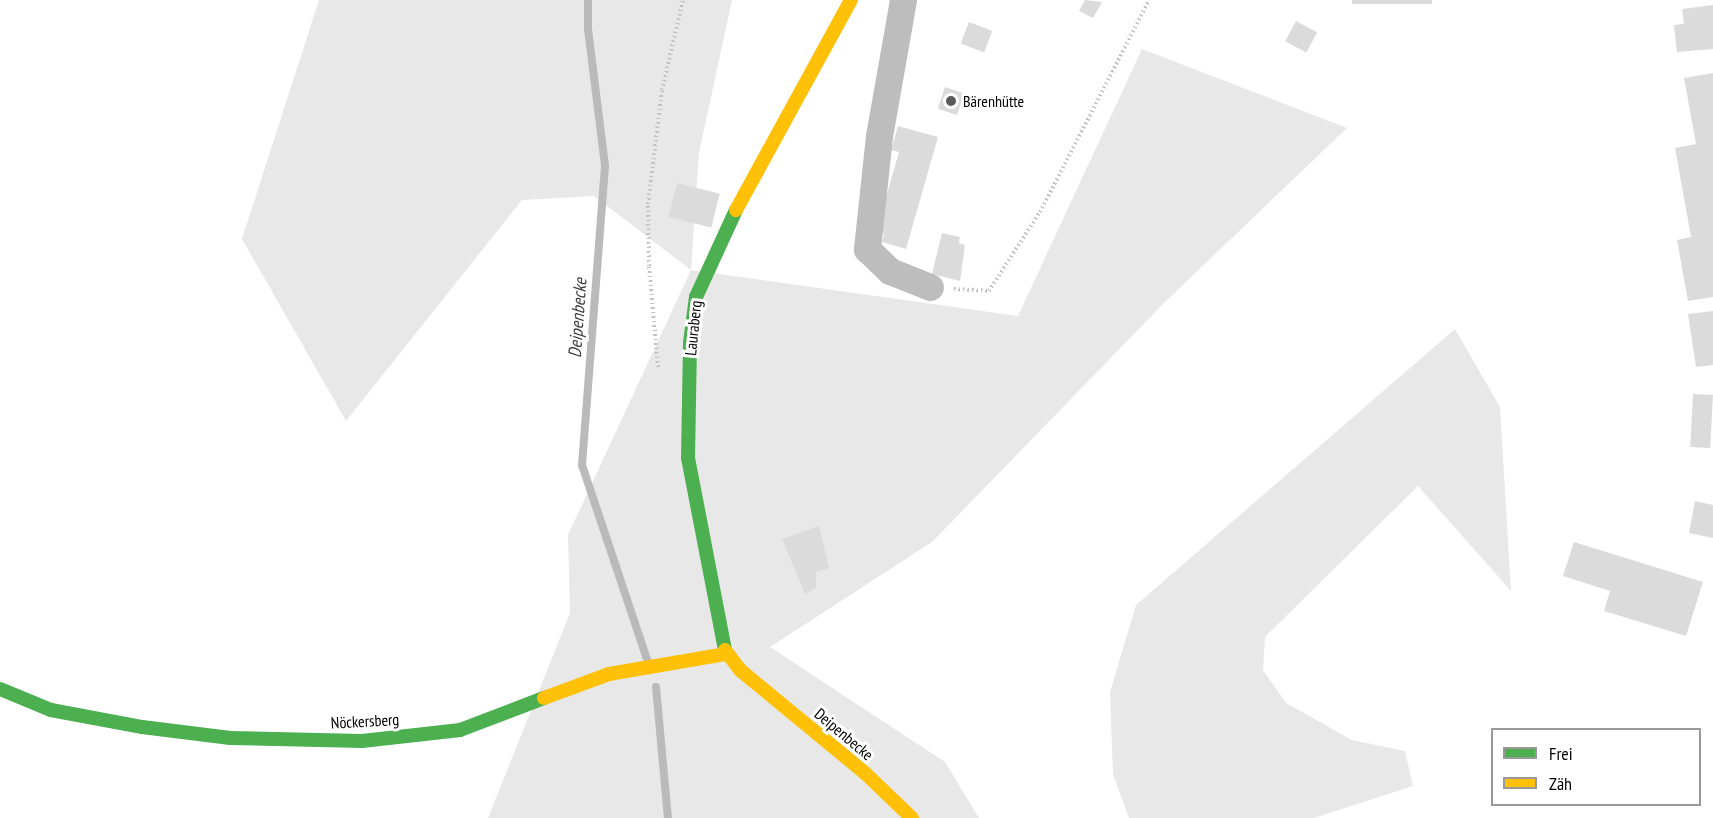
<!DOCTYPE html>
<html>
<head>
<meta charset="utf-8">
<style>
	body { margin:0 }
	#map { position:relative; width:1713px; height:818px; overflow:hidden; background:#fff; font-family:"PT Sans Narrow",sans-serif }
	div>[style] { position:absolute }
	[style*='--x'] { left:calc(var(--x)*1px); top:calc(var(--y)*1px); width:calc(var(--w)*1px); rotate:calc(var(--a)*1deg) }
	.green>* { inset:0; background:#e8e8e8 }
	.stream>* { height:8px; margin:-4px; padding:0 4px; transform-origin:4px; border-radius:4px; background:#bababa }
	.building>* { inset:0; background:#dbdbdb; transform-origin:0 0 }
	.path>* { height:4px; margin-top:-2px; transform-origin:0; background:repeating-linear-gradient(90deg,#c2c2c2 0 1.5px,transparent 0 4.5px) }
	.street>* { height:27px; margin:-13.5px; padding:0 13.5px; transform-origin:13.5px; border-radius:13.5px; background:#bdbdbd }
	.fast>* { height:14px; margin:-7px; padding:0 7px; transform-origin:7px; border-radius:7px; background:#4caf50 }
	.slow>* { height:14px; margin:-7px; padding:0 7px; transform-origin:7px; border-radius:7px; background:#ffc107 }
	.dots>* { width:16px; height:16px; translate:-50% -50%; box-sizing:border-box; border:3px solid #fff; border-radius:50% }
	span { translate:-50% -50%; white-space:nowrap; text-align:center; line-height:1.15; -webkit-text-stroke:6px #fff; paint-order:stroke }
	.poi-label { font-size:16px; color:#000 }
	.left { translate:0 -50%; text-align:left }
	.street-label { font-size:16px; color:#000 }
	.water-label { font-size:18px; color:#3d3d3d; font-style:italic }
	.legend { position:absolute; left:1491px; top:728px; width:210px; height:78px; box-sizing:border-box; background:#fff; border:2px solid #999; margin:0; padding:8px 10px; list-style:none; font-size:18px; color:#000 }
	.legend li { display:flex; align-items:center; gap:12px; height:30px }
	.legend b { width:30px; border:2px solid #999 }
</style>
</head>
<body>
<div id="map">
	<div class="green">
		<i style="clip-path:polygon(319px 0,732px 0,699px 153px,691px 270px,1018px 316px,1142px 49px,1347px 128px,1165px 302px,932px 542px,770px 647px,945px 762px,979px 818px,488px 818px,570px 613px,568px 535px,691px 270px,594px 196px,522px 200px,346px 421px,242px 239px)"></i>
		<i style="clip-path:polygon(1455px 329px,1500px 407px,1511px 591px,1418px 486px,1265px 637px,1263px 670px,1286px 703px,1352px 740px,1405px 751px,1413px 786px,1314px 818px,1129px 818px,1113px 774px,1110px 692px,1136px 605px)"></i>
	</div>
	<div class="stream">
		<i style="--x:588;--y:0;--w:29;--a:90"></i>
		<i style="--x:588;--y:29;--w:138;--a:82.9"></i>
		<i style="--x:605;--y:166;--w:300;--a:94.4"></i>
		<i style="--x:582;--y:465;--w:205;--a:71.5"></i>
		<i style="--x:656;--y:687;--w:132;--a:84.8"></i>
	</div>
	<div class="building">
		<i style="clip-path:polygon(1085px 0,1102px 2px,1093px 18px,1079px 11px)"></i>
		<i style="left:1352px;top:0;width:80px;height:4px"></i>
		<i style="clip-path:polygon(1713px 5px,1713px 49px,1677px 52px,1674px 25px,1684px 24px,1682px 9px)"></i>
		<i style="left:1296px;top:21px;width:24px;height:23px;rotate:28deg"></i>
		<i style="left:969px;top:22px;width:25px;height:23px;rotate:21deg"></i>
		<i style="clip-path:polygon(1713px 73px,1713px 297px,1688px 301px,1677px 240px,1691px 237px,1675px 148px,1696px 144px,1684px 78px)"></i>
		<i style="left:945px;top:87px;width:20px;height:23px;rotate:18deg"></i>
		<i style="clip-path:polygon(898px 126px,938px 137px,906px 249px,882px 242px,884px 234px,876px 232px,899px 152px,891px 150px)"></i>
		<i style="left:677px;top:183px;width:44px;height:35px;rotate:14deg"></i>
		<i style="clip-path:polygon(942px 233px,960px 237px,959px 243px,965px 245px,960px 281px,932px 274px)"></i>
		<i style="clip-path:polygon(1713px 311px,1713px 365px,1696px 367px,1688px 314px)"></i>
		<i style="left:1693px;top:394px;width:20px;height:53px;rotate:3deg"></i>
		<i style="clip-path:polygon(1695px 501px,1713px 505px,1713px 538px,1689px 533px)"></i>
		<i style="clip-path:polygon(819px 526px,829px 568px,816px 572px,816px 588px,805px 594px,782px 539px)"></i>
		<i style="clip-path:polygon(1574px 542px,1703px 582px,1686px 636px,1604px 611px,1610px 591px,1563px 576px)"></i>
	</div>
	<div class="path">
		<i style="--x:954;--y:289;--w:35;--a:3"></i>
		<i style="--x:989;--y:291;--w:94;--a:-57.2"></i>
		<i style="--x:1040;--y:212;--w:238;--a:-62.8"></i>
		<i style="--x:658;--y:367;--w:101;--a:-95.1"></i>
		<i style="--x:649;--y:266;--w:62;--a:-90.9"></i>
		<i style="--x:648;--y:204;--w:115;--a:-83"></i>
		<i style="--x:662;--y:90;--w:92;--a:-76.9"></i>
	</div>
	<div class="street">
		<i style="--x:903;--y:0;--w:138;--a:100"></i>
		<i style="--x:879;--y:136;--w:114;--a:96.1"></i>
		<i style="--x:867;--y:249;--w:32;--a:44"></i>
		<i style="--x:890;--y:271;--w:43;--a:21.8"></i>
	</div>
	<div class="fast">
		<i style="--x:725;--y:650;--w:196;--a:-100.9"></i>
		<i style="--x:688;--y:458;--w:115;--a:-89"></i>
		<i style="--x:690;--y:343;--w:46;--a:-82.6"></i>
		<i style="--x:696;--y:297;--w:96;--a:-65.3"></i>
		<i style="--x:0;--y:689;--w:55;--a:22.4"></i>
		<i style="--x:51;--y:710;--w:93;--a:10.6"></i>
		<i style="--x:142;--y:727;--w:89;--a:7.1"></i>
		<i style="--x:230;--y:738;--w:132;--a:1.3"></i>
		<i style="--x:362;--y:741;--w:99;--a:-6.4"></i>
		<i style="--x:460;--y:730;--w:90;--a:-20.9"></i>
	</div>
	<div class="slow">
		<i style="--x:736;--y:210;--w:239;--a:-61.3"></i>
		<i style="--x:725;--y:650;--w:25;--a:53"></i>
		<i style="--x:740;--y:670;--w:162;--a:39.5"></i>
		<i style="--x:865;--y:773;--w:65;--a:43.8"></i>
		<i style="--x:544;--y:698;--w:69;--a:-20.3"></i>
		<i style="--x:609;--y:674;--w:119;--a:-9.7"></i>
	</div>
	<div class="dots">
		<i style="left:951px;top:101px;background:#595959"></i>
	</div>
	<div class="poi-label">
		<span class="left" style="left:963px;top:101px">Bärenhütte</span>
	</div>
	<div class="street-label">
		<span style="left:693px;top:328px;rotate:-84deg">Lauraberg</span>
		<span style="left:365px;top:721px;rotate:-3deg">Nöckersberg</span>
		<span style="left:844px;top:734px;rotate:40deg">Deipenbecke</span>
	</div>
	<div class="water-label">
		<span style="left:578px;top:318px;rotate:-86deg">Deipenbecke</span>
	</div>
	<ul class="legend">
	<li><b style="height:8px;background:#4caf50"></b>Frei</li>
	<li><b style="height:8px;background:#ffc107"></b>Zäh</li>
	</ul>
</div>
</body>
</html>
